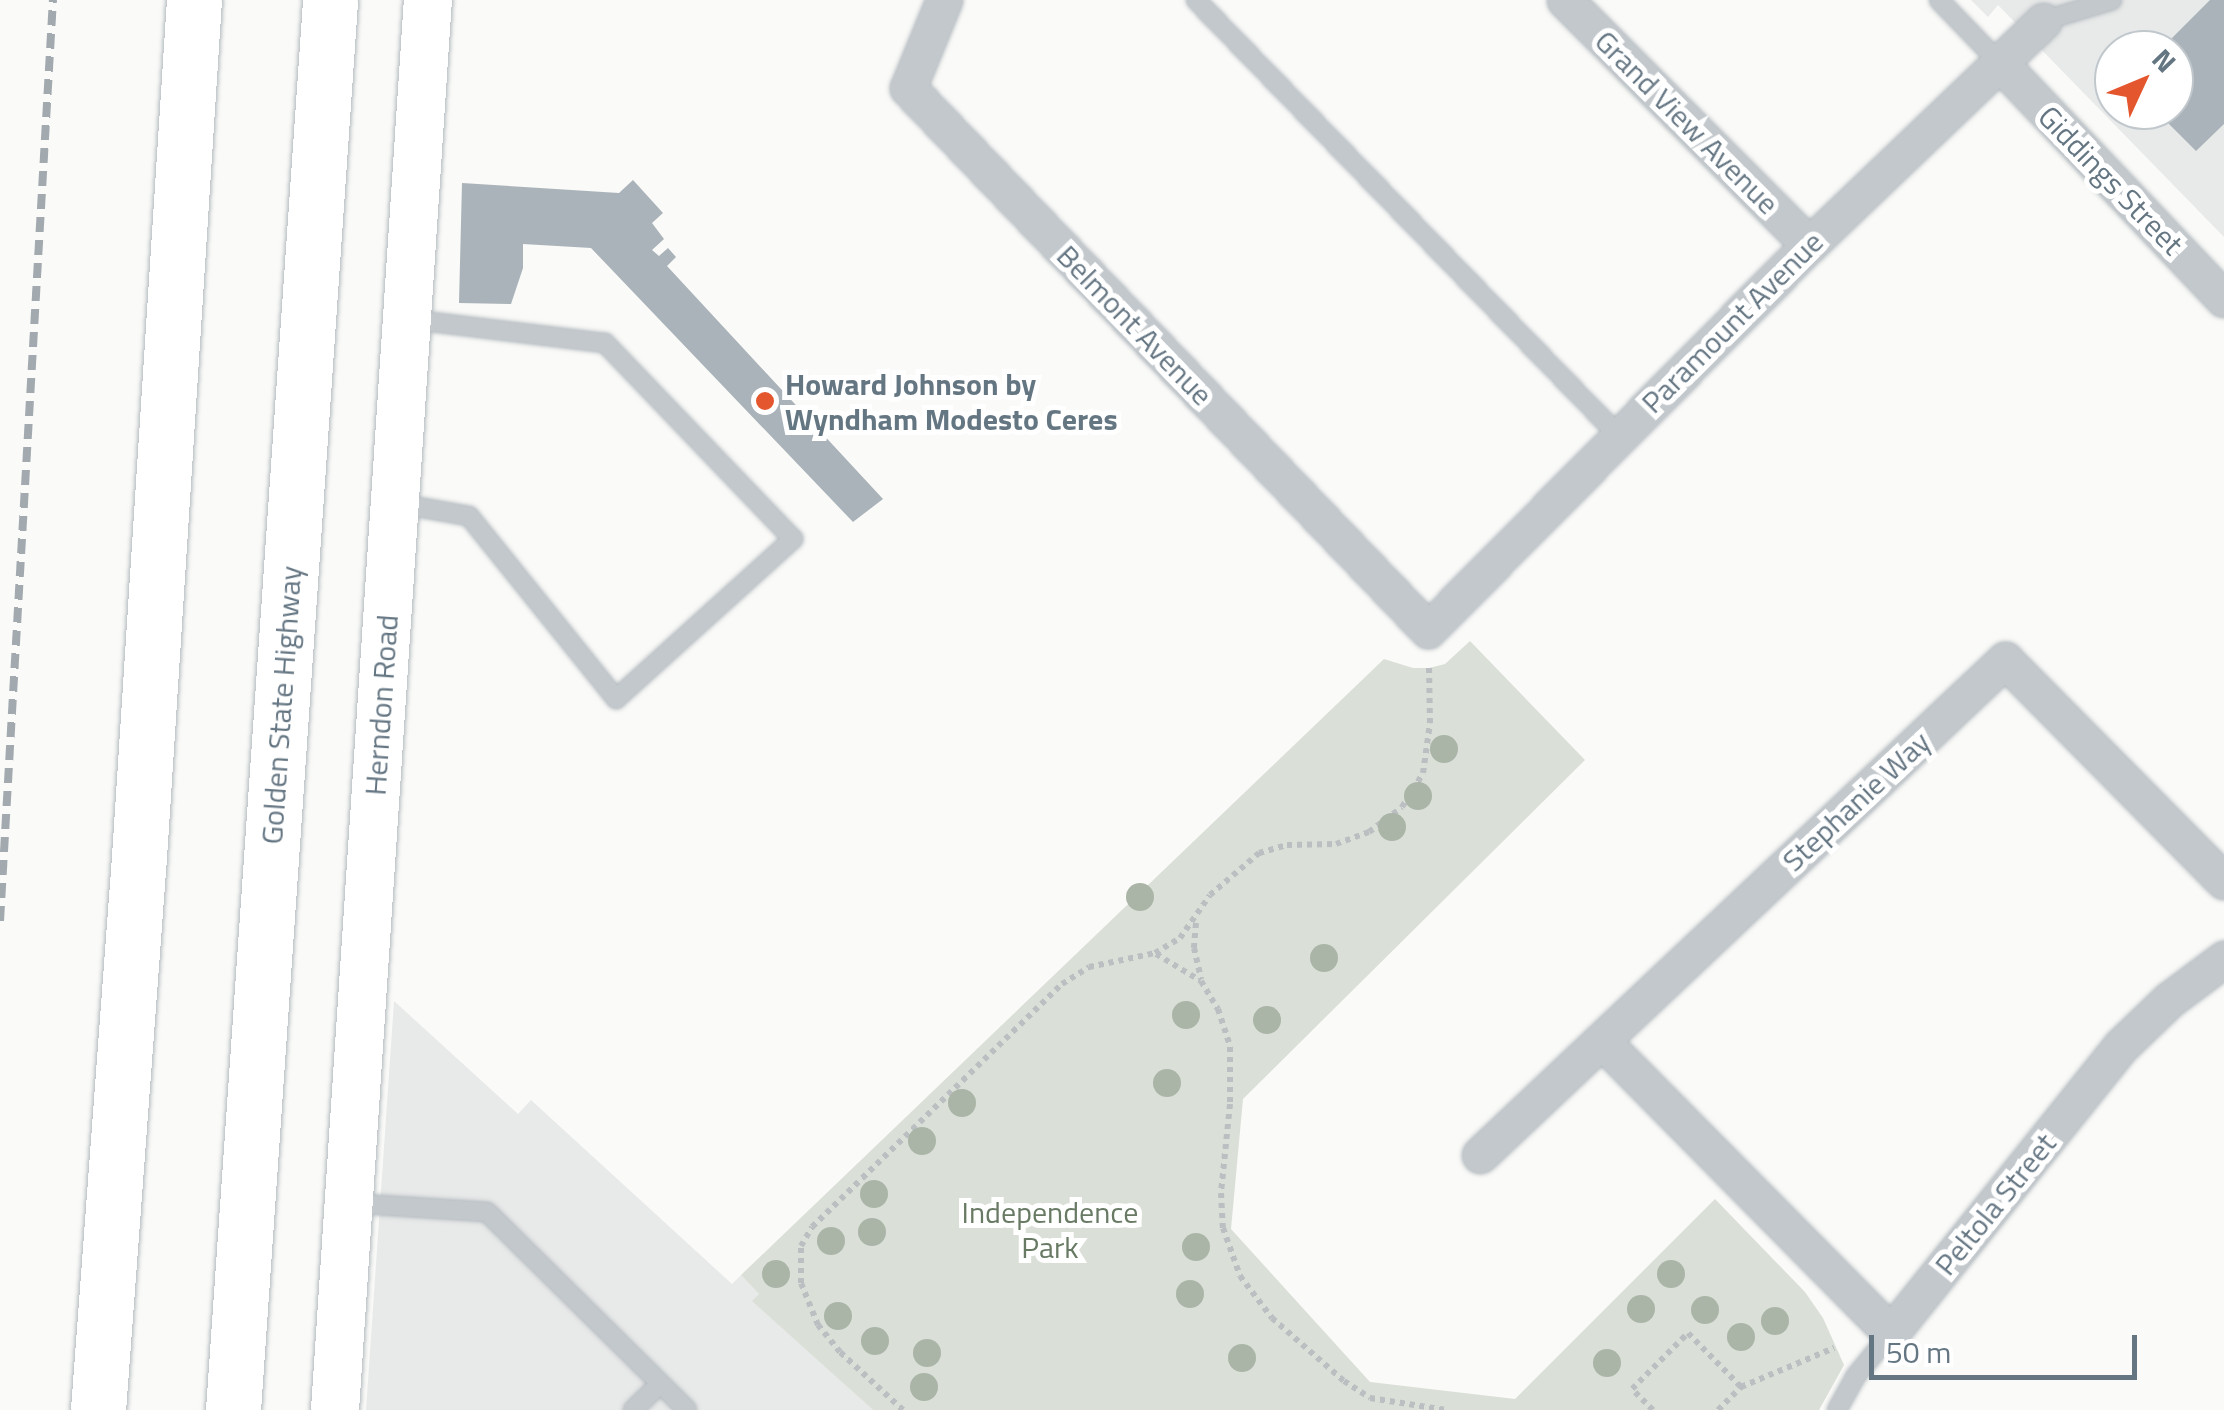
<!DOCTYPE html>
<html>
<head>
<meta charset="utf-8">
<style>
	body { margin:0 }
	#map { position:relative; width:2224px; height:1410px; overflow:hidden; background:#fafaf8; font-family:"Titillium Web",sans-serif }
	div>[style] { position:absolute }
	[style*='--x'] { left:calc(var(--x)*1px); top:calc(var(--y)*1px); width:calc(var(--w)*1px); rotate:calc(var(--a)*1deg) }
	.built>* { inset:0; background:#e8e9e9 }
	.green>* { inset:0; background:#dadfd7 }
	.building>* { inset:0; background:#aab3b9 }
	.path>* { height:6px; margin-top:-3px; transform-origin:0; background:repeating-linear-gradient(90deg,#bbbfc2 0 5px,transparent 0 10px) }
	.roads { filter:drop-shadow(0 0 2px #b3babf) drop-shadow(0 0 2px #b3babf) }
	.lane>* { height:18px; margin:-9px; padding:0 9px; transform-origin:9px; border-radius:9px; background:#c3c8cc }
	.street>* { height:35px; margin:-17.5px; padding:0 17.5px; transform-origin:17.5px; border-radius:17.5px; background:#c3c8cc }
	.secondary>* { height:48px; margin:-24px; padding:0 24px; transform-origin:24px; border-radius:24px; background:#fff }
	.highway>* { height:55px; margin:-27.5px; padding:0 27.5px; transform-origin:27.5px; border-radius:27.5px; background:#fff }
	.rail>* { height:8px; margin-top:-4px; transform-origin:0; background:repeating-linear-gradient(90deg,#a2aab0 0 15px,transparent 0 23px) }
	.trees>* { width:28px; height:28px; margin:-14px; border-radius:50%; background:#aab4a7 }
	.dots>* { width:28px; height:28px; translate:-50% -50%; box-sizing:border-box; border:5px solid #fff; border-radius:50% }
	span { translate:-50% -50%; white-space:nowrap; text-align:center; line-height:1.15; -webkit-text-stroke:10px #fff; paint-order:stroke }
	.street-label { font-size:30px; color:#657683 }
	.poi-label { font-size:30px; color:#657683; font-weight:700 }
	.left { translate:0 -50%; text-align:left }
	.park-label { font-size:30px; color:#687a64 }
	.north { position:absolute; left:2094px; top:30px; width:100px; height:100px; box-sizing:border-box; background:#fff; border:2px solid #c1c8cd; border-radius:50%; rotate:46deg; font-size:28px; font-weight:700; line-height:40px; text-align:center; color:#657683 }
	.north::after { content:''; display:block; margin:auto; width:35px; height:45px; background:#e4572e; clip-path:polygon(50% 0,100% 100%,50% 72%,0 100%) }
	.scale { position:absolute; left:1869px; top:1335px; width:268px; height:45px; box-sizing:border-box; border:5px solid #657683; border-top:0; padding-left:12px; font-size:30px; line-height:35px; white-space:nowrap; color:#657683; -webkit-text-stroke:8px #fff; paint-order:stroke }
</style>
</head>
<body>
<div id="map">
	<div class="built">
		<i style="clip-path:polygon(evenodd,1971px 0,2224px 0,2224px 237px,1998px 5px,1988px 17px,1971px 0,2114px 50px,2174px 50px,2174px 110px,2114px 110px,2114px 50px)"></i>
		<i style="clip-path:polygon(394px 1001px,518px 1114px,531px 1100px,732px 1284px,741px 1275px,759px 1294px,753px 1301px,873px 1410px,366px 1410px)"></i>
	</div>
	<div class="green">
		<i style="clip-path:polygon(1470px 641px,1585px 760px,1243px 1099px,1231px 1229px,1370px 1382px,1515px 1399px,1715px 1199px,1805px 1292px,1823px 1318px,1844px 1365px,1819px 1410px,873px 1410px,752px 1301px,759px 1294px,741px 1275px,1384px 659px,1413px 668px,1429px 668px,1445px 664px)"></i>
	</div>
	<div class="building">
		<i style="clip-path:polygon(2210px 0,2224px 0,2224px 124px,2196px 151px,2155px 110px,2174px 110px,2174px 50px,2160px 50px)"></i>
		<i style="clip-path:polygon(633px 180px,663px 213px,652px 223px,664px 239px,652px 250px,659px 256px,668px 248px,676px 257px,667px 266px,883px 499px,853px 522px,591px 248px,523px 244px,523px 268px,511px 304px,459px 303px,462px 183px,619px 193px)"></i>
	</div>
	<div class="path">
		<i style="--x:1196;--y:923;--w:25;--a:95"></i>
		<i style="--x:1194;--y:948;--w:32;--a:77"></i>
		<i style="--x:1156;--y:954;--w:52;--a:31"></i>
		<i style="--x:1201;--y:981;--w:33;--a:59"></i>
		<i style="--x:1218;--y:1009;--w:40;--a:72"></i>
		<i style="--x:1230;--y:1047;--w:57;--a:90"></i>
		<i style="--x:1230;--y:1104;--w:89;--a:95.8"></i>
		<i style="--x:1221;--y:1193;--w:35;--a:87"></i>
		<i style="--x:1223;--y:1228;--w:51;--a:70.5"></i>
		<i style="--x:1240;--y:1276;--w:53;--a:52.7"></i>
		<i style="--x:1272;--y:1318;--w:96;--a:41.2"></i>
		<i style="--x:1344;--y:1381;--w:31;--a:33"></i>
		<i style="--x:1370;--y:1398;--w:77;--a:9"></i>
		<i style="--x:903;--y:1410;--w:86;--a:-137.4"></i>
		<i style="--x:840;--y:1352;--w:35;--a:-129"></i>
		<i style="--x:818;--y:1325;--w:45;--a:-112"></i>
		<i style="--x:801;--y:1283;--w:37;--a:-90"></i>
		<i style="--x:801;--y:1246;--w:22;--a:-60"></i>
		<i style="--x:812;--y:1227;--w:349;--a:-44.2"></i>
		<i style="--x:1062;--y:984;--w:32;--a:-32"></i>
		<i style="--x:1089;--y:967;--w:67;--a:-12"></i>
		<i style="--x:1155;--y:953;--w:29;--a:-31"></i>
		<i style="--x:1180;--y:938;--w:52;--a:-55.1"></i>
		<i style="--x:1210;--y:895;--w:65;--a:-40.6"></i>
		<i style="--x:1259;--y:853;--w:29;--a:-16"></i>
		<i style="--x:1287;--y:845;--w:49;--a:-1.2"></i>
		<i style="--x:1336;--y:844;--w:35;--a:-20"></i>
		<i style="--x:1369;--y:832;--w:41;--a:-37.1"></i>
		<i style="--x:1402;--y:807;--w:40;--a:-58"></i>
		<i style="--x:1423;--y:773;--w:50;--a:-82"></i>
		<i style="--x:1430;--y:723;--w:55;--a:-91"></i>
		<i style="--x:1653;--y:1410;--w:30;--a:-135"></i>
		<i style="--x:1632;--y:1389;--w:79;--a:-45"></i>
		<i style="--x:1688;--y:1333;--w:76;--a:45.5"></i>
		<i style="--x:1718;--y:1410;--w:33;--a:-45"></i>
		<i style="--x:1741;--y:1387;--w:101;--a:-22.8"></i>
	</div>
	<div class="roads">
		<div class="lane">
			<i style="--x:1196;--y:0;--w:607;--a:45.87"></i>
			<i style="--x:1939;--y:0;--w:85;--a:46"></i>
			<i style="--x:2043;--y:21;--w:72;--a:-16.9"></i>
			<i style="--x:395;--y:503;--w:75;--a:10"></i>
			<i style="--x:469;--y:516;--w:235;--a:51.2"></i>
			<i style="--x:616;--y:699;--w:239;--a:-42.1"></i>
			<i style="--x:793;--y:539;--w:272;--a:-133.8"></i>
			<i style="--x:605;--y:343;--w:198;--a:-173.1"></i>
			<i style="--x:349;--y:1203;--w:138;--a:3.7"></i>
			<i style="--x:487;--y:1212;--w:281;--a:44.7"></i>
			<i style="--x:633;--y:1410;--w:37;--a:-44"></i>
			<i style="--x:1837;--y:1410;--w:38;--a:-61"></i>
			<i style="--x:1855;--y:1377;--w:57;--a:-50.7"></i>
		</div>
		<div class="street">
			<i style="--x:944;--y:0;--w:95;--a:112.2"></i>
			<i style="--x:908;--y:88;--w:751;--a:46.19"></i>
			<i style="--x:1428;--y:630;--w:542;--a:-45.3"></i>
			<i style="--x:1809;--y:245;--w:324;--a:-43.7"></i>
			<i style="--x:1565;--y:0;--w:346;--a:45.1"></i>
			<i style="--x:1998;--y:61;--w:328;--a:46.5"></i>
			<i style="--x:1602;--y:1041;--w:411;--a:45.3"></i>
			<i style="--x:1891;--y:1333;--w:368;--a:-51.3"></i>
			<i style="--x:2121;--y:1046;--w:66;--a:-43.8"></i>
			<i style="--x:2169;--y:1000;--w:69;--a:-36.7"></i>
			<i style="--x:1480;--y:1155;--w:722;--a:-43.32"></i>
			<i style="--x:2005;--y:660;--w:311;--a:45.3"></i>
		</div>
		<div class="secondary">
			<i style="--x:335;--y:1410;--w:1413;--a:-86.23"></i>
		</div>
		<div class="highway">
			<i style="--x:98;--y:1410;--w:555;--a:-85.76"></i>
			<i style="--x:139;--y:857;--w:859;--a:-86.33"></i>
			<i style="--x:233;--y:1410;--w:1413;--a:-86.06"></i>
		</div>
	</div>
	<div class="rail">
		<i style="--x:0;--y:921;--w:923;--a:-86.71"></i>
	</div>
	<div class="trees">
		<i style="left:1444px;top:749px"></i>
		<i style="left:1418px;top:796px"></i>
		<i style="left:1392px;top:827px"></i>
		<i style="left:1140px;top:897px"></i>
		<i style="left:1324px;top:958px"></i>
		<i style="left:1186px;top:1015px"></i>
		<i style="left:1267px;top:1020px"></i>
		<i style="left:1167px;top:1083px"></i>
		<i style="left:962px;top:1103px"></i>
		<i style="left:922px;top:1141px"></i>
		<i style="left:874px;top:1194px"></i>
		<i style="left:872px;top:1232px"></i>
		<i style="left:831px;top:1241px"></i>
		<i style="left:1196px;top:1247px"></i>
		<i style="left:776px;top:1274px"></i>
		<i style="left:1671px;top:1274px"></i>
		<i style="left:1190px;top:1294px"></i>
		<i style="left:1641px;top:1309px"></i>
		<i style="left:1705px;top:1310px"></i>
		<i style="left:838px;top:1316px"></i>
		<i style="left:1775px;top:1321px"></i>
		<i style="left:1741px;top:1337px"></i>
		<i style="left:875px;top:1341px"></i>
		<i style="left:927px;top:1353px"></i>
		<i style="left:1242px;top:1358px"></i>
		<i style="left:1607px;top:1363px"></i>
		<i style="left:924px;top:1387px"></i>
	</div>
	<div class="dots">
		<i style="left:765px;top:401px;background:#e4572e"></i>
	</div>
	<div class="street-label">
		<span style="left:1687px;top:122px;rotate:45deg">Grand View Avenue</span>
		<span style="left:2111px;top:180px;rotate:46deg">Giddings Street</span>
		<span style="left:1732px;top:322px;rotate:-45deg">Paramount Avenue</span>
		<span style="left:1135px;top:325px;rotate:46deg">Belmont Avenue</span>
		<span style="left:281px;top:705px;rotate:-86deg">Golden State Highway</span>
		<span style="left:381px;top:705px;rotate:-86deg">Herndon Road</span>
		<span style="left:1856px;top:801px;rotate:-43deg">Stephanie Way</span>
		<span style="left:1995px;top:1204px;rotate:-51deg">Peltola Street</span>
	</div>
	<div class="poi-label">
		<span class="left" style="left:785px;top:401px">Howard Johnson by<br>Wyndham Modesto Ceres</span>
	</div>
	<div class="park-label">
		<span style="left:1050px;top:1229px">Independence<br>Park</span>
	</div>
	<div class="north">N</div>
	<div class="scale">50 m</div>
</div>
</body>
</html>
